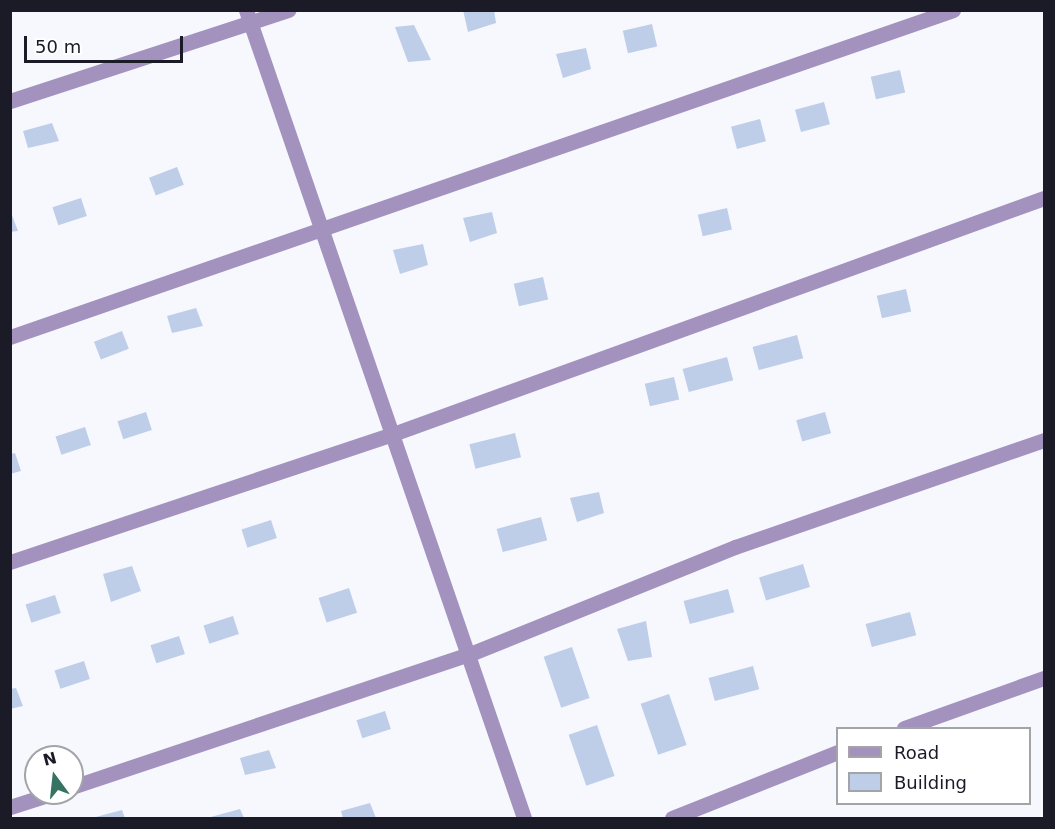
<!DOCTYPE html>
<html>
<head>
<meta charset="utf-8">
<style>
	body { margin:0 }
	#map { position:relative; width:1055px; height:829px; overflow:hidden; background:#f7f8fe; font-family:"DejaVu Sans",sans-serif }
	div>[style] { position:absolute }
	[style*='--x'] { left:calc(var(--x)*1px); top:calc(var(--y)*1px); width:calc(var(--w)*1px); rotate:calc(var(--a)*1deg) }
	.building>* { inset:0; background:#becee9; transform-origin:0 0 }
	.minor>* { height:15px; margin:-7.5px; padding:0 7.5px; transform-origin:7.5px; border-radius:7.5px; background:#a492be }
	span { translate:-50% -50%; white-space:nowrap; text-align:center; line-height:1.15; -webkit-text-stroke:4.5px #fff; paint-order:stroke }
	.frame { position:absolute; inset:0; border:12px solid #1a1b26; pointer-events:none }
	.legend { position:absolute; left:836px; top:727px; width:195px; height:78px; box-sizing:border-box; background:#fff; border:2px solid #a3a4a8; margin:0; padding:8px 10px; list-style:none; font-size:18px; color:#1a1b26 }
	.legend li { display:flex; align-items:center; gap:12px; height:30px }
	.legend b { width:30px; border:2px solid #a3a4a8 }
	.north { position:absolute; left:24px; top:745px; width:60px; height:60px; box-sizing:border-box; background:#fff; border:2px solid #a3a4a8; border-radius:50%; rotate:345deg; font-size:16px; font-weight:700; line-height:24px; text-align:center; color:#1a1b26 }
	.north::after { content:''; display:block; margin:auto; width:21px; height:27px; background:#357462; clip-path:polygon(50% 0,100% 100%,50% 72%,0 100%) }
	.scale { position:absolute; left:24px; top:36px; width:159px; height:27px; box-sizing:border-box; border:3px solid #1a1b26; border-top:0; padding-left:8px; font-size:18px; line-height:21px; white-space:nowrap; color:#1a1b26; -webkit-text-stroke:4px #fff; paint-order:stroke }
</style>
</head>
<body>
<div id="map">
	<div class="building">
		<i style="clip-path:polygon(463px 10px,494px 10px,496px 23px,468px 32px)"></i>
		<i style="left:652px;top:24px;width:23px;height:30px;rotate:77deg"></i>
		<i style="clip-path:polygon(414px 25px,431px 60px,408px 62px,395px 27px)"></i>
		<i style="clip-path:polygon(586px 48px,591px 69px,563px 78px,556px 54px)"></i>
		<i style="left:900px;top:70px;width:23px;height:30px;rotate:77deg"></i>
		<i style="left:824px;top:102px;width:23px;height:30px;rotate:75deg"></i>
		<i style="left:760px;top:119px;width:23px;height:30px;rotate:75deg"></i>
		<i style="clip-path:polygon(52px 123px,59px 141px,28px 148px,23px 131px)"></i>
		<i style="left:177px;top:167px;width:19px;height:30px;rotate:69deg"></i>
		<i style="left:81px;top:198px;width:19px;height:30px;rotate:72deg"></i>
		<i style="left:727px;top:208px;width:22px;height:30px;rotate:77deg"></i>
		<i style="clip-path:polygon(10px 210px,18px 231px,10px 232px)"></i>
		<i style="clip-path:polygon(492px 212px,497px 233px,470px 242px,463px 218px)"></i>
		<i style="clip-path:polygon(423px 244px,428px 265px,400px 274px,393px 250px)"></i>
		<i style="left:543px;top:277px;width:23px;height:30px;rotate:77deg"></i>
		<i style="left:906px;top:289px;width:23px;height:30px;rotate:77deg"></i>
		<i style="clip-path:polygon(196px 308px,203px 326px,172px 333px,167px 316px)"></i>
		<i style="left:122px;top:331px;width:19px;height:30px;rotate:69deg"></i>
		<i style="left:797px;top:335px;width:24px;height:46px;rotate:75deg"></i>
		<i style="left:727px;top:357px;width:24px;height:46px;rotate:75deg"></i>
		<i style="left:674px;top:377px;width:23px;height:30px;rotate:77deg"></i>
		<i style="left:146px;top:412px;width:19px;height:30px;rotate:72deg"></i>
		<i style="left:825px;top:412px;width:22px;height:30px;rotate:74deg"></i>
		<i style="left:85px;top:427px;width:19px;height:31px;rotate:72deg"></i>
		<i style="left:515px;top:433px;width:25px;height:47px;rotate:76deg"></i>
		<i style="clip-path:polygon(15px 453px,21px 471px,10px 474px,10px 454px)"></i>
		<i style="clip-path:polygon(599px 492px,604px 513px,577px 522px,570px 498px)"></i>
		<i style="left:541px;top:517px;width:24px;height:46px;rotate:75deg"></i>
		<i style="left:271px;top:520px;width:19px;height:31px;rotate:72deg"></i>
		<i style="left:803px;top:564px;width:24px;height:46px;rotate:73deg"></i>
		<i style="clip-path:polygon(132px 566px,141px 591px,111px 602px,103px 574px)"></i>
		<i style="left:349px;top:588px;width:26px;height:32px;rotate:72deg"></i>
		<i style="left:728px;top:589px;width:24px;height:46px;rotate:75deg"></i>
		<i style="left:55px;top:595px;width:19px;height:31px;rotate:72deg"></i>
		<i style="left:910px;top:612px;width:24px;height:46px;rotate:75deg"></i>
		<i style="left:233px;top:616px;width:19px;height:31px;rotate:72deg"></i>
		<i style="clip-path:polygon(646px 621px,652px 657px,628px 661px,617px 629px)"></i>
		<i style="left:179px;top:636px;width:19px;height:30px;rotate:72deg"></i>
		<i style="left:572px;top:647px;width:54px;height:30px;rotate:71deg"></i>
		<i style="left:84px;top:661px;width:19px;height:31px;rotate:72deg"></i>
		<i style="left:753px;top:666px;width:24px;height:46px;rotate:75deg"></i>
		<i style="clip-path:polygon(16px 688px,23px 706px,10px 709px,10px 689px)"></i>
		<i style="left:669px;top:694px;width:54px;height:30px;rotate:71deg"></i>
		<i style="left:385px;top:711px;width:19px;height:30px;rotate:72deg"></i>
		<i style="left:597px;top:725px;width:54px;height:30px;rotate:71deg"></i>
		<i style="clip-path:polygon(269px 750px,276px 768px,245px 775px,240px 758px)"></i>
		<i style="clip-path:polygon(370px 803px,376px 818px,343px 818px,341px 811px)"></i>
		<i style="clip-path:polygon(240px 809px,244px 818px,207px 818px)"></i>
		<i style="clip-path:polygon(122px 810px,125px 818px,92px 818px)"></i>
	</div>
	<div class="minor">
		<i style="--x:246;--y:10;--w:854;--a:71.01"></i>
		<i style="--x:10;--y:101;--w:293;--a:-18.1"></i>
		<i style="--x:10;--y:337;--w:998;--a:-19.12"></i>
		<i style="--x:10;--y:562;--w:404;--a:-18.5"></i>
		<i style="--x:393;--y:434;--w:692;--a:-19.93"></i>
		<i style="--x:904;--y:728;--w:149;--a:-19.7"></i>
		<i style="--x:72;--y:787;--w:420;--a:-18.5"></i>
		<i style="--x:470;--y:654;--w:286;--a:-22"></i>
		<i style="--x:735;--y:547;--w:327;--a:-19.1"></i>
		<i style="--x:10;--y:807;--w:46;--a:-17.7"></i>
		<i style="--x:672;--y:818;--w:179;--a:-21.7"></i>
	</div>
	<div class="frame"></div>
	<ul class="legend">
	<li><b style="height:8px;background:#a492be"></b>Road</li>
	<li><b style="height:16px;background:#becee9"></b>Building</li>
	</ul>
	<div class="north">N</div>
	<div class="scale">50 m</div>
</div>
</body>
</html>
